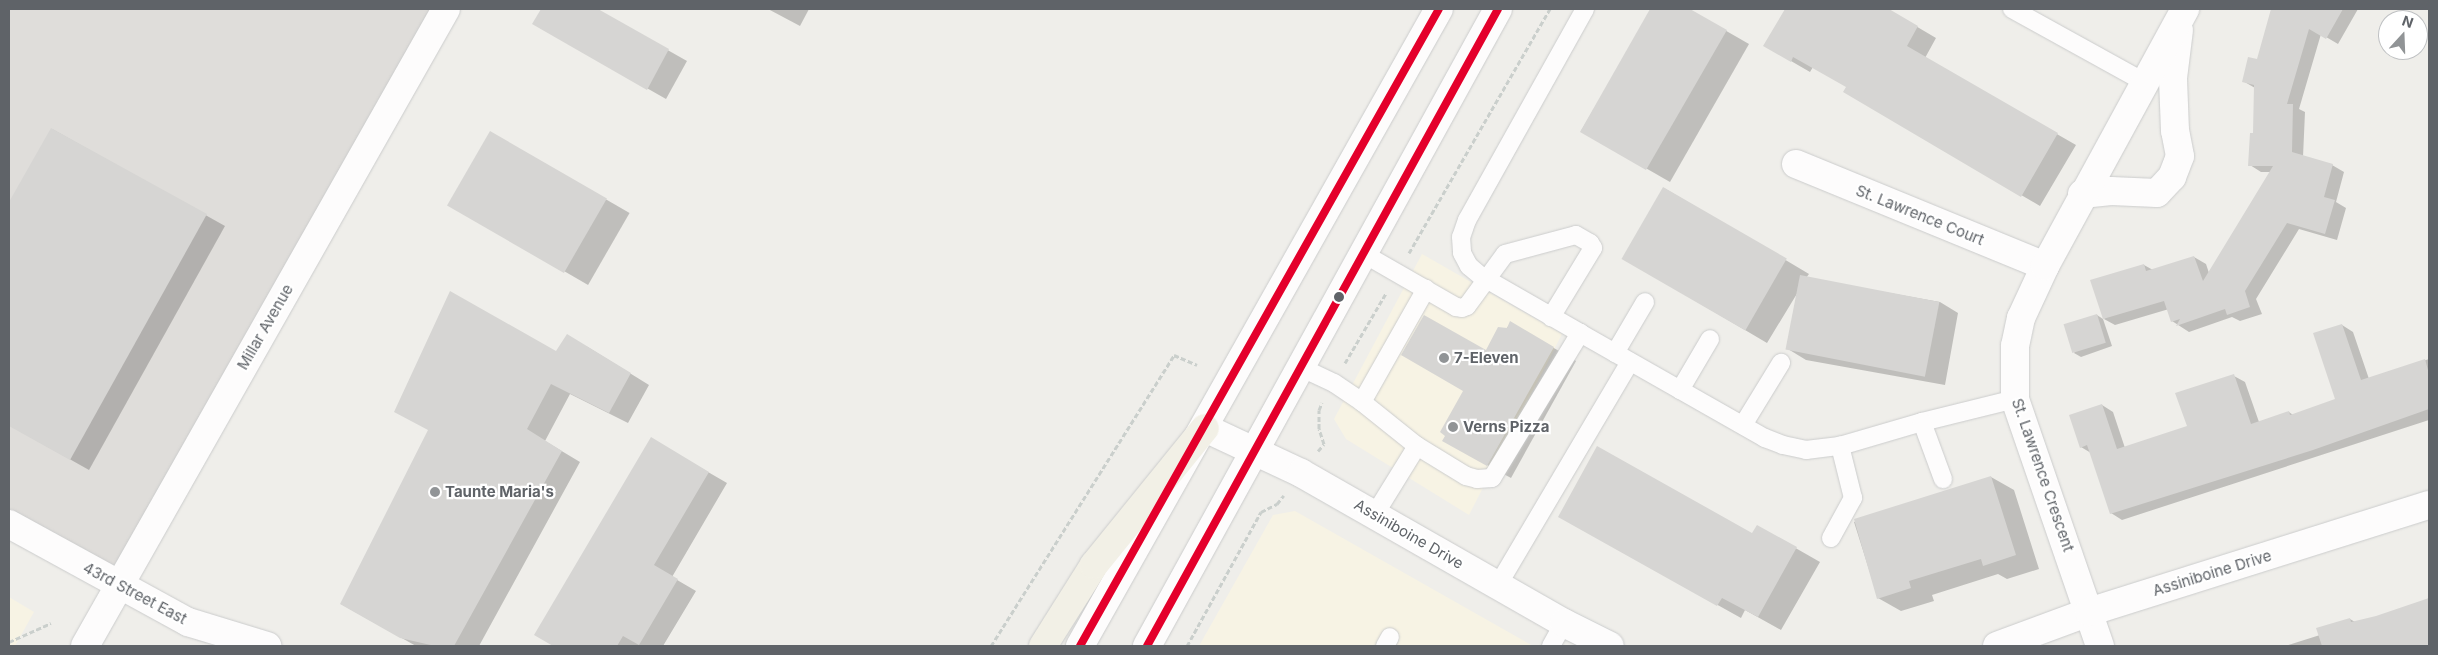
<!DOCTYPE html>
<html>
<head>
<meta charset="utf-8">
<style>
	body { margin:0 }
	#map { position:relative; width:2438px; height:655px; overflow:hidden; background:#efeeea; font-family:Inter,sans-serif }
	div>[style] { position:absolute }
	[style*='--x'] { left:calc(var(--x)*1px); top:calc(var(--y)*1px); width:calc(var(--w)*1px); rotate:calc(var(--a)*1deg) }
	.commercial>* { inset:0; background:#f7f3e4 }
	.industrial>* { inset:0; background:#dfddda }
	.shadow>* { inset:0; background:#0003; transform-origin:0 0 }
	.building>* { inset:0; background:#d6d5d3; transform-origin:0 0 }
	.path>* { height:3px; margin-top:-1.5px; transform-origin:0; background:repeating-linear-gradient(90deg,#cacfcc 0 5px,transparent 0 7.5px) }
	.roads { filter:drop-shadow(0 0 1px #cbcccc) drop-shadow(0 0 1px #cbcccc) }
	.service>* { height:18px; margin:-9px; padding:0 9px; transform-origin:9px; border-radius:9px; background:#fdfcfc }
	.minor>* { height:28px; margin:-14px; padding:0 14px; transform-origin:14px; border-radius:14px; background:#fdfcfc }
	.tertiary>* { height:28px; margin:-14px; padding:0 14px; transform-origin:14px; border-radius:14px; background:#fdfcfc }
	.secondary>* { height:28px; margin:-14px; padding:0 14px; transform-origin:14px; border-radius:14px; background:#fdfcfc }
	.trunk>* { height:28px; margin:-14px; padding:0 14px; transform-origin:14px; border-radius:14px; background:#f2f0e6 }
	.bus-1>* { height:8px; margin:-4px; padding:0 4px; transform-origin:4px; border-radius:4px; background:#e4002b }
	.dots>* { width:14px; height:14px; translate:-50% -50%; box-sizing:border-box; border:2px solid #fff; border-radius:50% }
	span { translate:-50% -50%; white-space:nowrap; text-align:center; line-height:1.15; -webkit-text-stroke:4.5px #fff; paint-order:stroke }
	.street-label { font-size:15px; color:#5f6368 }
	.poi-label { font-size:15px; color:#5f6368; font-weight:700 }
	.left { translate:0 -50%; text-align:left }
	.frame { position:absolute; inset:0; border:10px solid #5f6368; pointer-events:none }
	.north { position:absolute; left:2378px; top:10px; width:50px; height:50px; box-sizing:border-box; background:#fff; border:1px solid #bfc1c3; border-radius:50%; rotate:20deg; font-size:14px; font-weight:700; line-height:20px; text-align:center; color:#5f6368 }
	.north::after { content:''; display:block; margin:auto; width:18px; height:22px; background:#919496; clip-path:polygon(50% 0,100% 100%,50% 72%,0 100%) }
</style>
</head>
<body>
<div id="map">
	<div class="commercial">
		<i style="clip-path:polygon(1422px 254px,1562px 334px,1469px 515px,1346px 439px,1334px 419px)"></i>
		<i style="clip-path:polygon(1295px 511px,1533px 646px,1199px 646px,1273px 515px)"></i>
		<i style="clip-path:polygon(9px 597px,34px 612px,15px 646px,9px 646px)"></i>
	</div>
	<div class="industrial">
		<i style="clip-path:polygon(9px 9px,446px 9px,119px 585px,9px 524px)"></i>
	</div>
	<div class="shadow">
		<i style="clip-path:polygon(543px 9px,595px 9px,687px 61px,666px 99px,534px 24px)"></i>
		<i style="clip-path:polygon(768px 9px,809px 9px,800px 26px)"></i>
		<i style="clip-path:polygon(1652px 9px,1688px 9px,1749px 44px,1670px 182px,1581px 131px)"></i>
		<i style="clip-path:polygon(1786px 9px,1873px 9px,1889px 18px,1892px 12px,1936px 38px,1925px 58px,2076px 145px,2040px 206px,1845px 92px,1848px 87px,1813px 67px,1810px 72px,1765px 46px)"></i>
		<i style="clip-path:polygon(2273px 9px,2358px 9px,2338px 44px,2321px 34px,2299px 109px,2305px 112px,2303px 157px,2332px 165px,2344px 172px,2336px 202px,2346px 208px,2337px 240px,2299px 229px,2256px 299px,2262px 314px,2240px 321px,2232px 317px,2189px 332px,2172px 321px,2169px 309px,2115px 325px,2104px 319px,2144px 265px,2153px 270px,2194px 257px,2206px 264px,2209px 273px,2271px 172px,2261px 172px,2250px 165px,2254px 134px,2255px 88px,2243px 81px,2258px 60px)"></i>
		<i style="clip-path:polygon(52px 129px,225px 226px,89px 470px,9px 425px,9px 204px)"></i>
		<i style="left:491px;top:133px;width:160px;height:83px;rotate:30deg"></i>
		<i style="clip-path:polygon(1664px 188px,1809px 274px,1806px 278px,1940px 302px,1958px 313px,1945px 385px,1806px 360px,1788px 349px,1798px 292px,1767px 343px,1623px 258px)"></i>
		<i style="clip-path:polygon(2097px 315px,2103px 319px,2112px 346px,2081px 357px,2074px 353px)"></i>
		<i style="clip-path:polygon(1511px 323px,1576px 361px,1511px 478px,1467px 454px,1486px 352px)"></i>
		<i style="clip-path:polygon(2342px 325px,2353px 332px,2369px 379px,2429px 359px,2429px 420px,2122px 520px,2111px 513px,2091px 453px,2081px 447px,2102px 405px,2113px 412px,2125px 448px,2188px 427px,2234px 376px,2245px 382px,2259px 422px,2289px 412px,2293px 415px,2337px 400px)"></i>
		<i style="clip-path:polygon(586px 346px,649px 385px,628px 423px,570px 394px,545px 441px,580px 462px,479px 646px,416px 646px,341px 604px)"></i>
		<i style="clip-path:polygon(651px 439px,727px 483px,672px 577px,696px 591px,663px 646px,555px 646px,536px 635px)"></i>
		<i style="clip-path:polygon(1991px 477px,2014px 490px,2039px 569px,2007px 579px,1998px 574px,1932px 595px,1934px 601px,1901px 611px,1878px 598px,1854px 522px)"></i>
		<i style="clip-path:polygon(1757px 526px,1820px 562px,1781px 630px,1745px 610px,1741px 618px,1583px 530px,1753px 535px)"></i>
		<i style="clip-path:polygon(2429px 600px,2429px 646px,2285px 646px,2320px 635px,2350px 619px,2355px 622px,2376px 617px)"></i>
	</div>
	<div class="building">
		<i style="clip-path:polygon(541px 9px,598px 9px,669px 49px,647px 90px,532px 24px)"></i>
		<i style="clip-path:polygon(1650px 9px,1690px 9px,1727px 30px,1646px 170px,1580px 132px)"></i>
		<i style="clip-path:polygon(1785px 9px,1889px 9px,1918px 26px,1907px 46px,2058px 133px,2021px 197px,1843px 92px,1846px 87px,1793px 57px,1791px 62px,1763px 46px)"></i>
		<i style="clip-path:polygon(2271px 9px,2343px 9px,2326px 39px,2309px 29px,2287px 104px,2293px 104px,2292px 152px,2333px 164px,2324px 197px,2335px 200px,2325px 234px,2287px 223px,2245px 291px,2250px 307px,2227px 315px,2225px 309px,2176px 326px,2180px 319px,2171px 322px,2164px 301px,2103px 319px,2090px 280px,2144px 264px,2146px 271px,2194px 256px,2203px 281px,2273px 166px,2248px 166px,2250px 133px,2253px 133px,2254px 85px,2242px 82px,2248px 57px,2257px 59px)"></i>
		<i style="clip-path:polygon(51px 128px,207px 214px,70px 460px,9px 426px,9px 202px)"></i>
		<i style="left:490px;top:131px;width:135px;height:86px;rotate:30deg"></i>
		<i style="left:1663px;top:187px;width:143px;height:83px;rotate:30deg"></i>
		<i style="left:1800px;top:275px;width:142px;height:76px;rotate:11deg"></i>
		<i style="clip-path:polygon(450px 291px,556px 351px,567px 334px,631px 373px,609px 413px,551px 384px,527px 429px,562px 451px,454px 646px,435px 646px,400px 638px,340px 604px,428px 430px,394px 412px)"></i>
		<i style="left:2097px;top:314px;width:30px;height:35px;rotate:73deg"></i>
		<i style="clip-path:polygon(1424px 315px,1486px 350px,1498px 327px,1507px 328px,1510px 321px,1554px 347px,1487px 466px,1442px 441px,1445px 436px,1440px 432px,1463px 391px,1401px 355px)"></i>
		<i style="clip-path:polygon(2342px 324px,2361px 380px,2425px 359px,2429px 374px,2429px 409px,2313px 450px,2110px 514px,2087px 445px,2080px 448px,2069px 415px,2102px 404px,2117px 449px,2187px 426px,2175px 393px,2234px 374px,2251px 424px,2289px 411px,2290px 415px,2335px 399px,2313px 333px)"></i>
		<i style="clip-path:polygon(651px 437px,709px 472px,654px 565px,678px 579px,639px 645px,623px 636px,617px 646px,553px 646px,534px 635px)"></i>
		<i style="clip-path:polygon(1597px 446px,1752px 533px,1757px 525px,1797px 547px,1758px 617px,1722px 598px,1717px 606px,1558px 517px)"></i>
		<i style="clip-path:polygon(1991px 476px,2016px 555px,1983px 566px,1981px 559px,1909px 581px,1911px 588px,1877px 599px,1854px 519px)"></i>
		<i style="clip-path:polygon(2429px 598px,2429px 646px,2322px 646px,2316px 628px,2350px 618px,2351px 622px,2376px 616px)"></i>
	</div>
	<div class="path">
		<i style="--x:1409;--y:253;--w:282;--a:-60"></i>
		<i style="--x:1345;--y:363;--w:81;--a:-59.6"></i>
		<i style="--x:1318;--y:451;--w:9;--a:-49"></i>
		<i style="--x:1324;--y:444;--w:16;--a:-108"></i>
		<i style="--x:1319;--y:429;--w:19;--a:-90"></i>
		<i style="--x:1319;--y:410;--w:8;--a:-67"></i>
		<i style="--x:9;--y:642;--w:46;--a:-24.3"></i>
		<i style="--x:991;--y:646;--w:344;--a:-57.8"></i>
		<i style="--x:1174;--y:355;--w:25;--a:23"></i>
		<i style="--x:1187;--y:646;--w:153;--a:-61.1"></i>
		<i style="--x:1261;--y:512;--w:18;--a:-27"></i>
		<i style="--x:1277;--y:504;--w:11;--a:-52"></i>
	</div>
	<div class="roads">
		<div class="service">
			<i style="--x:1585;--y:9;--w:242;--a:119.2"></i>
			<i style="--x:1467;--y:220;--w:18;--a:109"></i>
			<i style="--x:1461;--y:237;--w:16;--a:86"></i>
			<i style="--x:1462;--y:253;--w:15;--a:62"></i>
			<i style="--x:1469;--y:266;--w:16;--a:40"></i>
			<i style="--x:1481;--y:276;--w:114;--a:29.9"></i>
			<i style="--x:1580;--y:333;--w:213;--a:29.6"></i>
			<i style="--x:1765;--y:438;--w:19;--a:21"></i>
			<i style="--x:1783;--y:445;--w:24;--a:12"></i>
			<i style="--x:1806;--y:450;--w:34;--a:-7"></i>
			<i style="--x:1840;--y:446;--w:85;--a:-16.3"></i>
			<i style="--x:1922;--y:422;--w:96;--a:-13.9"></i>
			<i style="--x:2012;--y:9;--w:151;--a:28.9"></i>
			<i style="--x:1364;--y:254;--w:106;--a:29.9"></i>
			<i style="--x:1456;--y:307;--w:6;--a:9"></i>
			<i style="--x:1462;--y:308;--w:5;--a:-22"></i>
			<i style="--x:1467;--y:306;--w:64;--a:-53.8"></i>
			<i style="--x:1505;--y:254;--w:73;--a:-15"></i>
			<i style="--x:1576;--y:235;--w:16;--a:30"></i>
			<i style="--x:1590;--y:243;--w:6;--a:59"></i>
			<i style="--x:1593;--y:248;--w:81;--a:121.3"></i>
			<i style="--x:1615;--y:353;--w:59;--a:-59.5"></i>
			<i style="--x:1302;--y:368;--w:35;--a:25"></i>
			<i style="--x:1334;--y:383;--w:34;--a:34"></i>
			<i style="--x:1362;--y:402;--w:70;--a:38.7"></i>
			<i style="--x:1417;--y:446;--w:57;--a:31.5"></i>
			<i style="--x:1466;--y:476;--w:11;--a:15"></i>
			<i style="--x:1477;--y:479;--w:15;--a:-4"></i>
			<i style="--x:1492;--y:478;--w:170;--a:-58.7"></i>
			<i style="--x:1680;--y:390;--w:59;--a:-59.5"></i>
			<i style="--x:1362;--y:402;--w:130;--a:-60.5"></i>
			<i style="--x:1922;--y:422;--w:61;--a:69.8"></i>
			<i style="--x:1743;--y:425;--w:73;--a:-58.5"></i>
			<i style="--x:1375;--y:514;--w:80;--a:-58.3"></i>
			<i style="--x:1831;--y:538;--w:46;--a:-61.2"></i>
			<i style="--x:1853;--y:498;--w:54;--a:-104"></i>
			<i style="--x:1498;--y:585;--w:259;--a:-59.4"></i>
			<i style="--x:1385;--y:646;--w:10;--a:-61"></i>
			<i style="--x:1551;--y:646;--w:26;--a:-61"></i>
		</div>
		<div class="minor">
			<i style="--x:1796;--y:164;--w:269;--a:22.3"></i>
			<i style="--x:2082;--y:194;--w:29;--a:-6"></i>
			<i style="--x:2111;--y:191;--w:46;--a:2.5"></i>
			<i style="--x:2157;--y:193;--w:22;--a:-47"></i>
			<i style="--x:2172;--y:177;--w:22;--a:-69"></i>
			<i style="--x:2180;--y:156;--w:25;--a:-101"></i>
			<i style="--x:2175;--y:131;--w:53;--a:-92.2"></i>
			<i style="--x:2173;--y:78;--w:48;--a:-82.9"></i>
			<i style="--x:9;--y:524;--w:204;--a:28.7"></i>
			<i style="--x:188;--y:622;--w:83;--a:16.9"></i>
			<i style="--x:2100;--y:646;--w:261;--a:-109"></i>
			<i style="--x:2015;--y:399;--w:53;--a:-90"></i>
			<i style="--x:2015;--y:346;--w:29;--a:-78"></i>
			<i style="--x:2021;--y:318;--w:57;--a:-65.2"></i>
			<i style="--x:2045;--y:266;--w:293;--a:-61.4"></i>
		</div>
		<div class="tertiary">
			<i style="--x:1205;--y:428;--w:106;--a:25.1"></i>
			<i style="--x:1301;--y:473;--w:303;--a:29.7"></i>
			<i style="--x:1564;--y:623;--w:51;--a:26.6"></i>
			<i style="--x:85;--y:646;--w:732;--a:-60.46"></i>
			<i style="--x:1997;--y:646;--w:98;--a:-20.3"></i>
			<i style="--x:2089;--y:612;--w:356;--a:-17.5"></i>
		</div>
		<div class="secondary">
			<i style="--x:1080;--y:646;--w:731;--a:-60.6"></i>
			<i style="--x:1147;--y:646;--w:727;--a:-61.14"></i>
		</div>
		<div class="trunk">
			<i style="--x:1043;--y:646;--w:96;--a:-57.8"></i>
			<i style="--x:1094;--y:565;--w:176;--a:-51"></i>
		</div>
	</div>
	<div class="bus-1">
		<i style="--x:1080;--y:646;--w:731;--a:-60.6"></i>
		<i style="--x:1147;--y:646;--w:727;--a:-61.14"></i>
	</div>
	<div class="dots">
		<i style="left:1339px;top:297px;background:#5f6368"></i>
		<i style="left:1444px;top:358px;background:#919496"></i>
		<i style="left:1453px;top:427px;background:#919496"></i>
		<i style="left:435px;top:492px;background:#919496"></i>
	</div>
	<div class="street-label">
		<span style="left:1920px;top:215px;rotate:22deg">St. Lawrence Court</span>
		<span style="left:265px;top:327px;rotate:-60deg">Millar Avenue</span>
		<span style="left:2043px;top:475px;rotate:71deg">St. Lawrence Crescent</span>
		<span style="left:1409px;top:534px;rotate:30deg">Assiniboine Drive</span>
		<span style="left:2212px;top:573px;rotate:-17deg">Assiniboine Drive</span>
		<span style="left:135px;top:593px;rotate:28deg">43rd Street East</span>
	</div>
	<div class="poi-label">
		<span class="left" style="left:1454px;top:358px">7-Eleven</span>
		<span class="left" style="left:1463px;top:427px">Verns Pizza</span>
		<span class="left" style="left:445px;top:492px">Taunte Maria's</span>
	</div>
	<div class="frame"></div>
	<div class="north">N</div>
</div>
</body>
</html>
